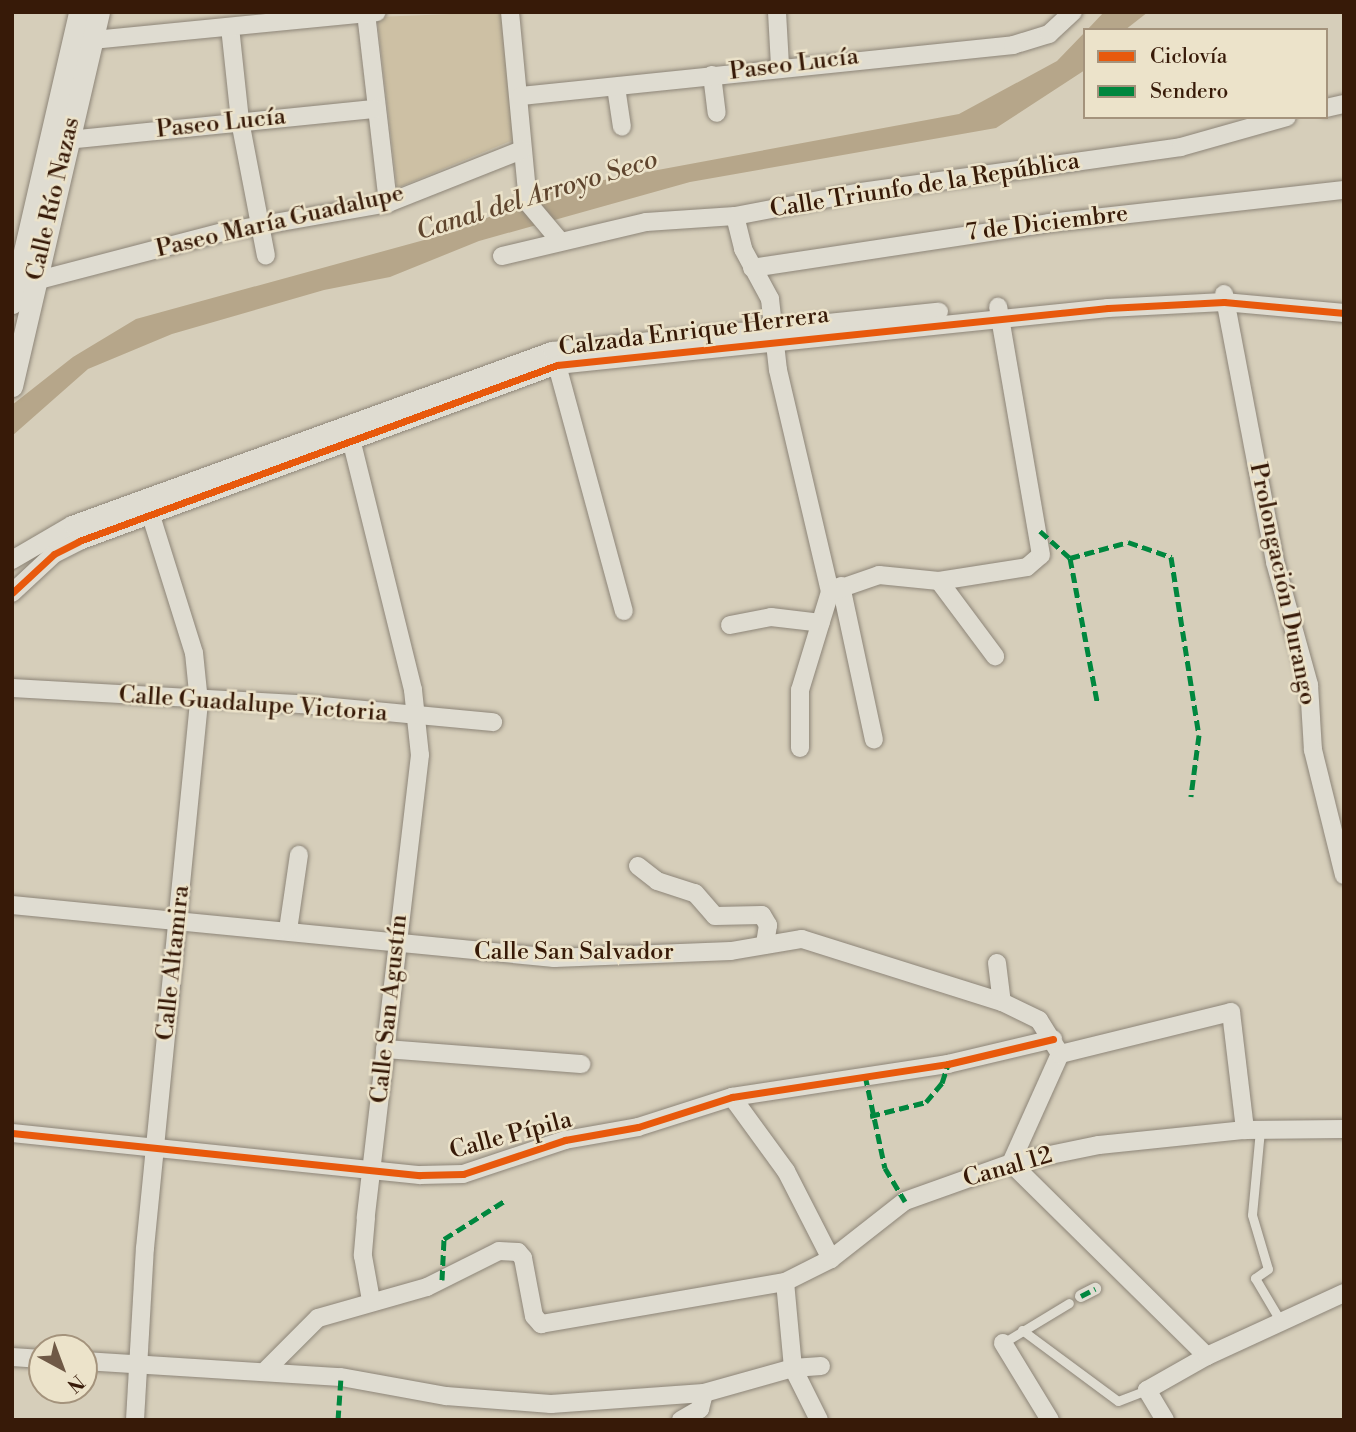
<!DOCTYPE html>
<html>
<head>
<meta charset="utf-8">
<style>
	body { margin:0 }
	#map { position:relative; width:1356px; height:1432px; overflow:hidden; background:#d6ceba; font-family:"Libre Bodoni",serif }
	div>[style] { position:absolute }
	[style*='--x'] { left:calc(var(--x)*1px); top:calc(var(--y)*1px); width:calc(var(--w)*1px); rotate:calc(var(--a)*1deg) }
	.green>* { inset:0; background:#cdc0a4 }
	.water>* { inset:0; background:#b6a68a }
	.roads { filter:drop-shadow(0 0 2px #8d8578) drop-shadow(0 0 2px #8d8578) }
	.service>* { height:9px; margin:-4.5px; padding:0 4.5px; transform-origin:4.5px; border-radius:4.5px; background:#dfdcd1 }
	.pedestrian>* { height:12px; margin:-6px; padding:0 6px; transform-origin:6px; border-radius:6px; background:#dfdcd1 }
	.minor>* { height:18px; margin:-9px; padding:0 9px; transform-origin:9px; border-radius:9px; background:#dfdcd1 }
	.tertiary>* { height:21px; margin:-10.5px; padding:0 10.5px; transform-origin:10.5px; border-radius:10.5px; background:#dfdcd1 }
	.quiet>* { height:5px; margin-top:-2.5px; transform-origin:0; background:repeating-linear-gradient(90deg,#00873e 0 10px,transparent 0 15px) }
	.cycleway>* { height:7px; margin:-3.5px; padding:0 3.5px; transform-origin:3.5px; border-radius:3.5px; background:#e8590c }
	span { translate:-50% -50%; white-space:nowrap; text-align:center; line-height:1.15; -webkit-text-stroke:5px #ece3ca; paint-order:stroke }
	.street-label { font-size:24px; color:#371a08 }
	.water-label { font-size:26px; color:#5f452e; font-style:italic }
	.frame { position:absolute; inset:0; border:14px solid #371a08; pointer-events:none }
	.legend { position:absolute; left:1083px; top:28px; width:245px; height:91px; box-sizing:border-box; background:#ece3ca; border:2px solid #a4937c; margin:0; padding:9px 12px; list-style:none; font-size:21px; color:#371a08 }
	.legend li { display:flex; align-items:center; gap:14px; height:35px }
	.legend b { width:35px; border:2px solid #a4937c }
	.north { position:absolute; left:28px; top:1334px; width:70px; height:70px; box-sizing:border-box; background:#ece3ca; border:2px solid #a4937c; border-radius:50%; rotate:139deg; font-size:19px; font-weight:700; line-height:28px; text-align:center; color:#371a08 }
	.north::after { content:''; display:block; margin:auto; width:24px; height:32px; background:#6f5946; clip-path:polygon(50% 0,100% 100%,50% 72%,0 100%) }
</style>
</head>
<body>
<div id="map">
	<div class="green">
		<i style="clip-path:polygon(502px 12px,518px 138px,397px 188px,377px 17px)"></i>
	</div>
	<div class="water">
		<i style="clip-path:polygon(1104px 12px,1148px 12px,1125px 30px,1087px 30px)"></i>
		<i style="clip-path:polygon(1085px 32px,1085px 70px,996px 128px,690px 182px,479px 241px,390px 277px,324px 290px,172px 334px,88px 369px,12px 436px,12px 405px,73px 357px,136px 319px,457px 231px,550px 190px,959px 114px,1057px 61px)"></i>
	</div>
	<div class="roads">
		<div class="service">
			<i style="--x:1260;--y:1130;--w:85;--a:95.4"></i>
			<i style="--x:1252;--y:1215;--w:56;--a:73.5"></i>
			<i style="--x:1268;--y:1269;--w:16;--a:145"></i>
			<i style="--x:1255;--y:1278;--w:51;--a:59.4"></i>
			<i style="--x:1022;--y:1330;--w:119;--a:36.5"></i>
			<i style="--x:1118;--y:1401;--w:31;--a:-21"></i>
			<i style="--x:1003;--y:1343;--w:77;--a:-31.2"></i>
		</div>
		<div class="pedestrian">
			<i style="--x:1081;--y:1296;--w:16;--a:-27"></i>
		</div>
		<div class="minor">
			<i style="--x:510;--y:12;--w:192;--a:84.6"></i>
			<i style="--x:528;--y:203;--w:50;--a:49.9"></i>
			<i style="--x:777;--y:12;--w:54;--a:86.8"></i>
			<i style="--x:366;--y:13;--w:191;--a:83.4"></i>
			<i style="--x:230;--y:27;--w:95;--a:83.9"></i>
			<i style="--x:240;--y:121;--w:137;--a:79.1"></i>
			<i style="--x:93;--y:40;--w:285;--a:-5.6"></i>
			<i style="--x:712;--y:75;--w:38;--a:83"></i>
			<i style="--x:616;--y:87;--w:40;--a:81.5"></i>
			<i style="--x:521;--y:96;--w:495;--a:-5.9"></i>
			<i style="--x:1013;--y:45;--w:38;--a:-17"></i>
			<i style="--x:1049;--y:34;--w:33;--a:-43"></i>
			<i style="--x:1326;--y:108;--w:18;--a:-13"></i>
			<i style="--x:68;--y:140;--w:308;--a:-5.8"></i>
			<i style="--x:735;--y:216;--w:34;--a:76"></i>
			<i style="--x:743;--y:249;--w:57;--a:61.6"></i>
			<i style="--x:770;--y:299;--w:71;--a:83.6"></i>
			<i style="--x:778;--y:370;--w:228;--a:76.8"></i>
			<i style="--x:830;--y:592;--w:102;--a:107"></i>
			<i style="--x:800;--y:690;--w:58;--a:90"></i>
			<i style="--x:502;--y:256;--w:148;--a:-13.3"></i>
			<i style="--x:646;--y:222;--w:89;--a:-3.9"></i>
			<i style="--x:735;--y:216;--w:128;--a:-10.8"></i>
			<i style="--x:861;--y:192;--w:323;--a:-8"></i>
			<i style="--x:1181;--y:147;--w:110;--a:-15.8"></i>
			<i style="--x:752;--y:268;--w:300;--a:-8.6"></i>
			<i style="--x:1049;--y:223;--w:297;--a:-6.4"></i>
			<i style="--x:35;--y:281;--w:194;--a:-14.6"></i>
			<i style="--x:223;--y:232;--w:168;--a:-10"></i>
			<i style="--x:388;--y:203;--w:144;--a:-21.6"></i>
			<i style="--x:1224;--y:294;--w:273;--a:79.2"></i>
			<i style="--x:1275;--y:562;--w:128;--a:74.5"></i>
			<i style="--x:1309;--y:685;--w:65;--a:86.5"></i>
			<i style="--x:1313;--y:750;--w:129;--a:76.1"></i>
			<i style="--x:557;--y:365;--w:255;--a:74.8"></i>
			<i style="--x:348;--y:427;--w:271;--a:76.1"></i>
			<i style="--x:413;--y:690;--w:65;--a:83.9"></i>
			<i style="--x:420;--y:755;--w:466;--a:96.7"></i>
			<i style="--x:366;--y:1218;--w:38;--a:95"></i>
			<i style="--x:363;--y:1256;--w:45;--a:79.7"></i>
			<i style="--x:12;--y:560;--w:69;--a:-30.3"></i>
			<i style="--x:72;--y:525;--w:511;--a:-19.93"></i>
			<i style="--x:552;--y:351;--w:389;--a:-5.8"></i>
			<i style="--x:939;--y:581;--w:94;--a:53.3"></i>
			<i style="--x:841;--y:586;--w:157;--a:77.9"></i>
			<i style="--x:830;--y:592;--w:52;--a:-19.1"></i>
			<i style="--x:879;--y:575;--w:60;--a:5.7"></i>
			<i style="--x:939;--y:581;--w:89;--a:-9"></i>
			<i style="--x:1027;--y:567;--w:18;--a:-41"></i>
			<i style="--x:1041;--y:555;--w:252;--a:-99.8"></i>
			<i style="--x:12;--y:593;--w:57;--a:-42.9"></i>
			<i style="--x:54;--y:554;--w:28;--a:-27"></i>
			<i style="--x:79;--y:541;--w:509;--a:-20.21"></i>
			<i style="--x:557;--y:365;--w:554;--a:-5.91"></i>
			<i style="--x:1108;--y:308;--w:116;--a:-3"></i>
			<i style="--x:1224;--y:302;--w:121;--a:5.2"></i>
			<i style="--x:730;--y:625;--w:42;--a:-11"></i>
			<i style="--x:771;--y:617;--w:50;--a:6.8"></i>
			<i style="--x:12;--y:688;--w:289;--a:3.2"></i>
			<i style="--x:301;--y:704;--w:193;--a:5.4"></i>
			<i style="--x:638;--y:866;--w:24;--a:38"></i>
			<i style="--x:657;--y:881;--w:40;--a:18"></i>
			<i style="--x:695;--y:893;--w:30;--a:49"></i>
			<i style="--x:715;--y:916;--w:47;--a:-1.2"></i>
			<i style="--x:762;--y:915;--w:12;--a:59"></i>
			<i style="--x:768;--y:925;--w:20;--a:99"></i>
			<i style="--x:12;--y:905;--w:545;--a:5.58"></i>
			<i style="--x:554;--y:958;--w:177;--a:-2.3"></i>
			<i style="--x:731;--y:951;--w:72;--a:-9.6"></i>
			<i style="--x:802;--y:939;--w:210;--a:17.5"></i>
			<i style="--x:288;--y:930;--w:76;--a:-81.7"></i>
			<i style="--x:997;--y:963;--w:39;--a:83"></i>
			<i style="--x:1002;--y:1002;--w:41;--a:25.9"></i>
			<i style="--x:1039;--y:1020;--w:40;--a:58"></i>
			<i style="--x:1060;--y:1054;--w:120;--a:114.2"></i>
			<i style="--x:1011;--y:1163;--w:275;--a:44.6"></i>
			<i style="--x:385;--y:1049;--w:197;--a:4.4"></i>
			<i style="--x:1060;--y:1054;--w:176;--a:-13.8"></i>
			<i style="--x:1231;--y:1012;--w:119;--a:83.2"></i>
			<i style="--x:732;--y:1097;--w:92;--a:53.9"></i>
			<i style="--x:786;--y:1171;--w:99;--a:62.9"></i>
			<i style="--x:12;--y:1133;--w:410;--a:5.9"></i>
			<i style="--x:420;--y:1175;--w:43;--a:-1.3"></i>
			<i style="--x:463;--y:1174;--w:108;--a:-18.4"></i>
			<i style="--x:565;--y:1140;--w:74;--a:-10.1"></i>
			<i style="--x:638;--y:1127;--w:99;--a:-17.7"></i>
			<i style="--x:732;--y:1097;--w:219;--a:-8.7"></i>
			<i style="--x:948;--y:1064;--w:108;--a:-13.4"></i>
			<i style="--x:1003;--y:1343;--w:90;--a:58.6"></i>
			<i style="--x:12;--y:1357;--w:30;--a:4"></i>
			<i style="--x:84;--y:1361;--w:257;--a:3.6"></i>
			<i style="--x:341;--y:1377;--w:107;--a:10.3"></i>
			<i style="--x:446;--y:1396;--w:105;--a:4.4"></i>
			<i style="--x:551;--y:1404;--w:153;--a:-4.1"></i>
			<i style="--x:704;--y:1393;--w:92;--a:-15.7"></i>
			<i style="--x:793;--y:1368;--w:28;--a:-4"></i>
			<i style="--x:265;--y:1371;--w:75;--a:-45"></i>
			<i style="--x:318;--y:1318;--w:113;--a:-15.9"></i>
			<i style="--x:427;--y:1287;--w:80;--a:-26.6"></i>
			<i style="--x:499;--y:1251;--w:19;--a:3"></i>
			<i style="--x:518;--y:1252;--w:8;--a:50"></i>
			<i style="--x:523;--y:1258;--w:59;--a:79.3"></i>
			<i style="--x:534;--y:1316;--w:11;--a:49"></i>
			<i style="--x:541;--y:1324;--w:248;--a:-9.8"></i>
			<i style="--x:135;--y:1420;--w:172;--a:-86.7"></i>
			<i style="--x:145;--y:1248;--w:549;--a:-84.35"></i>
			<i style="--x:199;--y:702;--w:49;--a:-95.8"></i>
			<i style="--x:194;--y:653;--w:147;--a:-107.4"></i>
			<i style="--x:681;--y:1420;--w:22;--a:-30"></i>
			<i style="--x:700;--y:1409;--w:16;--a:-76"></i>
			<i style="--x:819;--y:1420;--w:58;--a:-116.6"></i>
			<i style="--x:793;--y:1368;--w:86;--a:-95.3"></i>
			<i style="--x:785;--y:1282;--w:51;--a:-26.6"></i>
			<i style="--x:831;--y:1259;--w:94;--a:-38.1"></i>
			<i style="--x:905;--y:1201;--w:113;--a:-19.7"></i>
			<i style="--x:1011;--y:1163;--w:90;--a:-11.6"></i>
			<i style="--x:1099;--y:1145;--w:147;--a:-5.9"></i>
			<i style="--x:1245;--y:1130;--w:99;--a:-0.6"></i>
			<i style="--x:1165;--y:1420;--w:35;--a:-121"></i>
			<i style="--x:1147;--y:1390;--w:69;--a:-29.5"></i>
			<i style="--x:1207;--y:1356;--w:151;--a:-24.7"></i>
		</div>
		<div class="tertiary">
			<i style="--x:12;--y:303;--w:299;--a:-77"></i>
			<i style="--x:12;--y:386;--w:384;--a:-76.9"></i>
		</div>
	</div>
	<div class="quiet">
		<i style="--x:1040;--y:531;--w:40;--a:42"></i>
		<i style="--x:1070;--y:558;--w:146;--a:79.3"></i>
		<i style="--x:1070;--y:558;--w:60;--a:-15.4"></i>
		<i style="--x:1128;--y:542;--w:46;--a:19.2"></i>
		<i style="--x:1171;--y:557;--w:180;--a:81.1"></i>
		<i style="--x:1199;--y:735;--w:62;--a:97.5"></i>
		<i style="--x:865;--y:1075;--w:95;--a:77.9"></i>
		<i style="--x:885;--y:1168;--w:39;--a:59"></i>
		<i style="--x:870;--y:1116;--w:58;--a:-14"></i>
		<i style="--x:926;--y:1102;--w:25;--a:-50"></i>
		<i style="--x:942;--y:1083;--w:20;--a:-72"></i>
		<i style="--x:442;--y:1280;--w:41;--a:-87.2"></i>
		<i style="--x:444;--y:1239;--w:73;--a:-32.2"></i>
		<i style="--x:1081;--y:1296;--w:16;--a:-27"></i>
		<i style="--x:338;--y:1420;--w:43;--a:-86"></i>
	</div>
	<div class="cycleway">
		<i style="--x:12;--y:593;--w:57;--a:-42.9"></i>
		<i style="--x:54;--y:554;--w:28;--a:-27"></i>
		<i style="--x:79;--y:541;--w:509;--a:-20.21"></i>
		<i style="--x:557;--y:365;--w:554;--a:-5.91"></i>
		<i style="--x:1108;--y:308;--w:116;--a:-3"></i>
		<i style="--x:1224;--y:302;--w:121;--a:5.2"></i>
		<i style="--x:12;--y:1133;--w:410;--a:5.9"></i>
		<i style="--x:420;--y:1175;--w:43;--a:-1.3"></i>
		<i style="--x:463;--y:1174;--w:108;--a:-18.4"></i>
		<i style="--x:565;--y:1140;--w:74;--a:-10.1"></i>
		<i style="--x:638;--y:1127;--w:99;--a:-17.7"></i>
		<i style="--x:732;--y:1097;--w:219;--a:-8.7"></i>
		<i style="--x:948;--y:1064;--w:108;--a:-13.4"></i>
	</div>
	<div class="street-label">
		<span style="left:794px;top:65px;rotate:-7deg">Paseo Lucía</span>
		<span style="left:221px;top:124px;rotate:-6deg">Paseo Lucía</span>
		<span style="left:925px;top:186px;rotate:-9deg">Calle Triunfo de la República</span>
		<span style="left:54px;top:199px;rotate:-77deg">Calle Río Nazas</span>
		<span style="left:280px;top:222px;rotate:-13deg">Paseo María Guadalupe</span>
		<span style="left:1047px;top:224px;rotate:-7deg">7 de Diciembre</span>
		<span style="left:694px;top:332px;rotate:-7deg">Calzada Enrique Herrera</span>
		<span style="left:1282px;top:584px;rotate:78deg">Prolongación Durango</span>
		<span style="left:253px;top:705px;rotate:4deg">Calle Guadalupe Victoria</span>
		<span style="left:574px;top:953px">Calle San Salvador</span>
		<span style="left:174px;top:963px;rotate:-84deg">Calle Altamira</span>
		<span style="left:390px;top:1009px;rotate:-84deg">Calle San Agustín</span>
		<span style="left:511px;top:1136px;rotate:-15deg">Calle Pípila</span>
		<span style="left:1008px;top:1168px;rotate:-16deg">Canal 12</span>
	</div>
	<div class="water-label">
		<span style="left:537px;top:196px;rotate:-17deg">Canal del Arroyo Seco</span>
	</div>
	<div class="frame"></div>
	<ul class="legend">
	<li><b style="height:9px;background:#e8590c"></b>Ciclovía</li>
	<li><b style="height:9px;background:#00873e"></b>Sendero</li>
	</ul>
	<div class="north">N</div>
</div>
</body>
</html>
